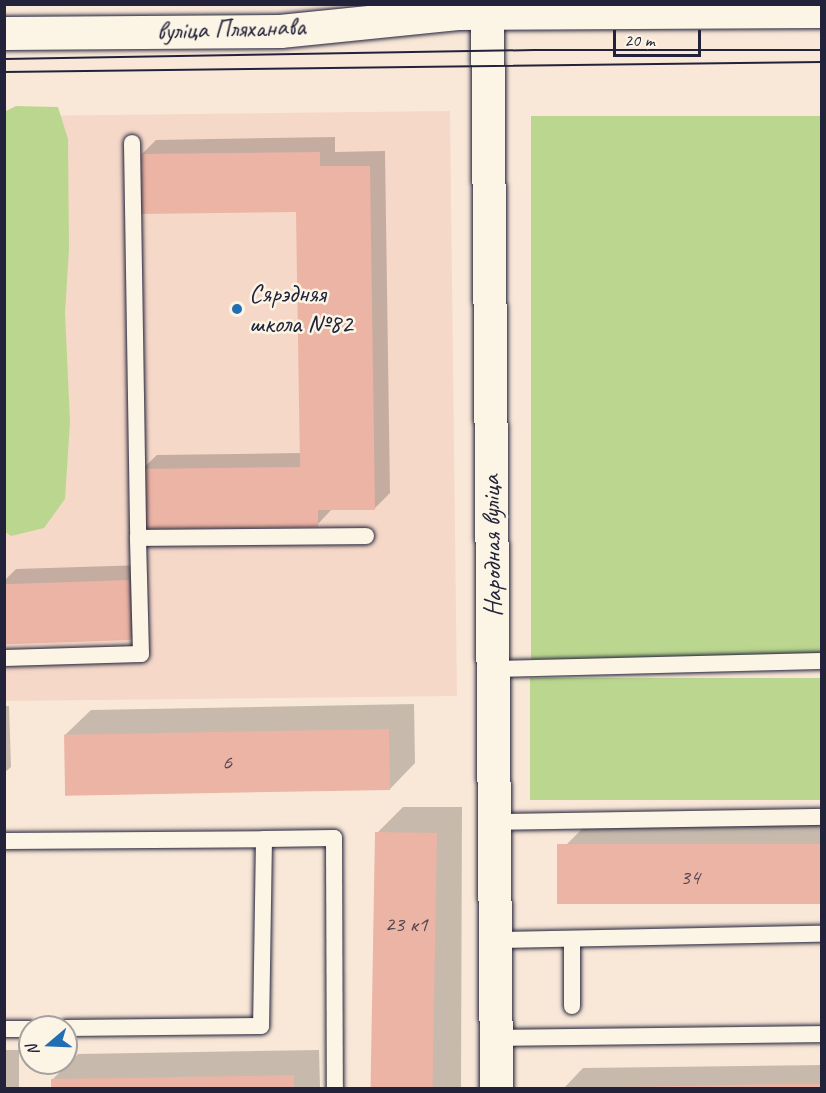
<!DOCTYPE html>
<html>
<head>
<meta charset="utf-8">
<style>
	body { margin:0 }
	#map { position:relative; width:826px; height:1093px; overflow:hidden; background:#f9e8d8; font-family:Caveat,sans-serif }
	div>[style] { position:absolute }
	[style*='--x'] { left:calc(var(--x)*1px); top:calc(var(--y)*1px); width:calc(var(--w)*1px); rotate:calc(var(--a)*1deg) }
	.built>* { inset:0; background:#f5d8c8 }
	.green>* { inset:0; background:#bbd78f; transform-origin:0 0 }
	.shadow>* { inset:0; background:#0003; transform-origin:0 0 }
	.building>* { inset:0; background:#ecb4a4; transform-origin:0 0 }
	.roads { filter:drop-shadow(0 0 2px #22223b) drop-shadow(0 0 2px #22223b) }
	.lane>* { height:16px; margin:-8px; padding:0 8px; transform-origin:8px; border-radius:8px; background:#fcf5e5 }
	.secondary>* { height:33px; margin:-16.5px; padding:0 16.5px; transform-origin:16.5px; border-radius:16.5px; background:#fcf5e5 }
	.tram>* { height:1.5px; margin:-0.75px; padding:0 0.75px; transform-origin:0.75px; border-radius:0.75px; background:#22223b }
	.dots>* { width:16px; height:16px; translate:-50% -50%; box-sizing:border-box; border:3px solid #fcf5e5; border-radius:50% }
	span { translate:-50% -50%; white-space:nowrap; text-align:center; line-height:1.15; -webkit-text-stroke:5px #fcf5e5; paint-order:stroke }
	.number-label { font-size:22px; color:#544655 }
	.number-label span { -webkit-text-stroke-width:0 }
	.street-label { font-size:26px; color:#22223b }
	.poi-label { font-size:26px; color:#22223b }
	.left { translate:0 -50%; text-align:left }
	.frame { position:absolute; inset:0; border:6px solid #22223b; pointer-events:none }
	.north { position:absolute; left:18px; top:1015px; width:60px; height:60px; box-sizing:border-box; background:#fcf5e5; border:2px solid #a5a1a1; border-radius:50%; rotate:251deg; font-size:16px; font-weight:700; line-height:24px; text-align:center; color:#22223b }
	.north::after { content:''; display:block; margin:auto; width:21px; height:27px; background:#1f6fb2; clip-path:polygon(50% 0,100% 100%,50% 72%,0 100%) }
	.scale { position:absolute; left:613px; top:30px; width:88px; height:27px; box-sizing:border-box; border:3px solid #22223b; border-top:0; padding-left:8px; font-size:18px; line-height:21px; white-space:nowrap; color:#22223b; -webkit-text-stroke:4px #fcf5e5; paint-order:stroke }
</style>
</head>
<body>
<div id="map">
	<div class="built">
		<i style="clip-path:polygon(450px 111px,457px 696px,5px 701px,4px 522px,18px 116px)"></i>
	</div>
	<div class="green">
		<i style="clip-path:polygon(16px 106px,58px 107px,68px 139px,69px 249px,65px 313px,70px 422px,65px 499px,44px 528px,11px 536px,4px 531px,4px 112px)"></i>
		<i style="left:531px;top:116px;width:290px;height:543px"></i>
		<i style="left:821px;top:678px;width:122px;height:291px;rotate:90deg"></i>
	</div>
	<div class="shadow">
		<i style="clip-path:polygon(335px 137px,335px 152px,385px 151px,390px 493px,375px 508px,333px 508px,317px 525px,141px 470px,157px 455px,301px 453px,297px 210px,141px 155px,156px 140px)"></i>
		<i style="clip-path:polygon(144px 565px,146px 624px,131px 639px,4px 643px,4px 581px,16px 569px)"></i>
		<i style="clip-path:polygon(414px 704px,415px 763px,390px 789px,65px 735px,91px 710px)"></i>
		<i style="clip-path:polygon(4px 706px,9px 706px,11px 767px,4px 773px)"></i>
		<i style="clip-path:polygon(403px 807px,462px 807px,461px 1088px,375px 1088px,377px 833px)"></i>
		<i style="clip-path:polygon(822px 819px,822px 903px,559px 852px,585px 826px)"></i>
		<i style="left:19px;top:1050px;width:38px;height:15px;rotate:90deg"></i>
		<i style="clip-path:polygon(319px 1050px,320px 1088px,53px 1088px,53px 1079px,78px 1054px)"></i>
		<i style="clip-path:polygon(822px 1065px,822px 1088px,564px 1088px,583px 1068px)"></i>
	</div>
	<div class="building">
		<i style="clip-path:polygon(320px 152px,320px 166px,370px 166px,375px 510px,318px 510px,318px 527px,141px 529px,140px 469px,300px 467px,296px 212px,140px 214px,139px 154px)"></i>
		<i style="left:129px;top:580px;width:60px;height:125px;rotate:88deg"></i>
		<i style="left:389px;top:729px;width:61px;height:325px;rotate:89deg"></i>
		<i style="left:375px;top:832px;width:62px;height:256px;rotate:1deg"></i>
		<i style="left:822px;top:844px;width:60px;height:265px;rotate:90deg"></i>
		<i style="clip-path:polygon(294px 1075px,294px 1088px,51px 1088px,51px 1079px)"></i>
		<i style="clip-path:polygon(782px 1084px,822px 1084px,822px 1088px,569px 1088px)"></i>
	</div>
	<div class="roads">
		<div class="lane">
			<i style="--x:132;--y:143;--w:395;--a:89.1"></i>
			<i style="--x:4;--y:658;--w:137;--a:-1.7"></i>
			<i style="--x:141;--y:654;--w:116;--a:-91.5"></i>
			<i style="--x:138;--y:538;--w:228;--a:-0.5"></i>
			<i style="--x:494;--y:669;--w:328;--a:-1.4"></i>
			<i style="--x:495;--y:822;--w:327;--a:-0.9"></i>
			<i style="--x:264;--y:839;--w:70;--a:-0.8"></i>
			<i style="--x:334;--y:838;--w:250;--a:89.8"></i>
			<i style="--x:4;--y:841;--w:260;--a:-0.4"></i>
			<i style="--x:264;--y:839;--w:187;--a:90.9"></i>
			<i style="--x:261;--y:1026;--w:195;--a:179.4"></i>
			<i style="--x:496;--y:940;--w:326;--a:-1.1"></i>
			<i style="--x:572;--y:1006;--w:67;--a:-90"></i>
			<i style="--x:4;--y:1029;--w:26;--a:0"></i>
			<i style="--x:496;--y:1038;--w:326;--a:-0.7"></i>
		</div>
		<div class="secondary">
			<i style="--x:487;--y:4;--w:1084;--a:89.52"></i>
			<i style="--x:4;--y:33;--w:276;--a:-0.4"></i>
			<i style="--x:280;--y:31;--w:178;--a:-5.8"></i>
			<i style="--x:457;--y:13;--w:365;--a:-0.3"></i>
		</div>
	</div>
	<div class="tram">
		<i style="--x:4;--y:59;--w:530;--a:-0.97"></i>
		<i style="--x:534;--y:50;--w:288;--a:0"></i>
		<i style="--x:4;--y:72;--w:818;--a:-0.7"></i>
	</div>
	<div class="dots">
		<i style="left:237px;top:309px;background:#1f6fb2"></i>
	</div>
	<div class="number-label">
		<span style="left:227px;top:763px">6</span>
		<span style="left:690px;top:878px">34</span>
		<span style="left:406px;top:925px">23 к1</span>
	</div>
	<div class="street-label">
		<span style="left:231px;top:29px;rotate:-2deg">вуліца Пляханава</span>
		<span style="left:492px;top:546px;rotate:-91deg">Народная вуліца</span>
	</div>
	<div class="poi-label">
		<span class="left" style="left:249px;top:309px">Сярэдняя<br>школа №82</span>
	</div>
	<div class="frame"></div>
	<div class="north">N</div>
	<div class="scale">20 m</div>
</div>
</body>
</html>
